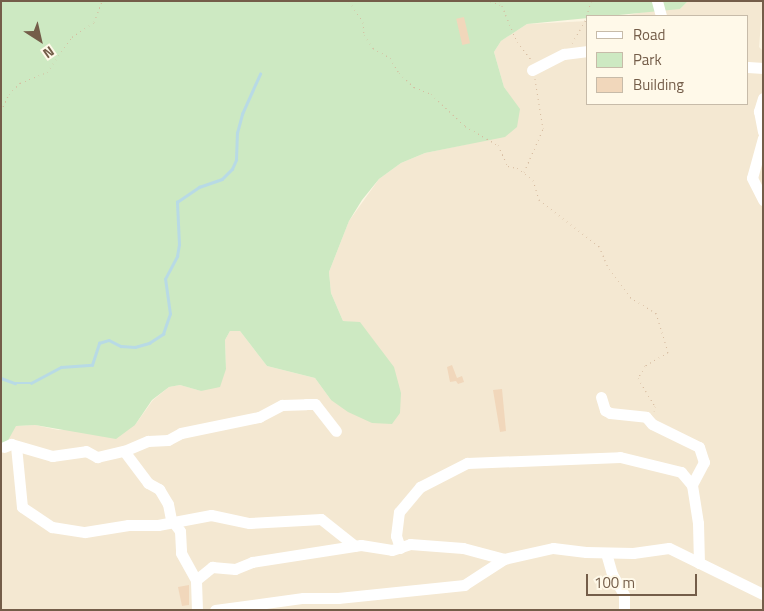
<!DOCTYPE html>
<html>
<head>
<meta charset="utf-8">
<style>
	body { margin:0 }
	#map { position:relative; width:764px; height:611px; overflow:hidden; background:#fcf5e3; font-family:"Titillium Web",sans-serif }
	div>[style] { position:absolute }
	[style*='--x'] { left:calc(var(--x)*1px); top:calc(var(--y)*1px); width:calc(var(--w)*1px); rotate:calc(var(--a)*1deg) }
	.residential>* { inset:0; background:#f4e8d2 }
	.green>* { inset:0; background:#cde9c2 }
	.stream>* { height:2.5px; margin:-1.25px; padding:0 1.25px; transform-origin:1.25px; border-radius:1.25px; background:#b8dae5 }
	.building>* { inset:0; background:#f1d7bb; transform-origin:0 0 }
	.path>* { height:1px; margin-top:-0.5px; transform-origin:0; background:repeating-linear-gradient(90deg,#d6ba9e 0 1px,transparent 0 5px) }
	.minor>* { height:11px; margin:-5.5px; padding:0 5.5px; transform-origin:5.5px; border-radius:5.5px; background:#fff }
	span { translate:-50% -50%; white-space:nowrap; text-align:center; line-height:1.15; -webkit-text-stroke:4px #fff9e9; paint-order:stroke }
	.frame { position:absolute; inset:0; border:2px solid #745d49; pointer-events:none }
	.legend { position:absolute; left:586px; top:15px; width:162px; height:90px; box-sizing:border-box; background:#fff9e9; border:1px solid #c7bba9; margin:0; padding:6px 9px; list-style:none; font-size:15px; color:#745d49 }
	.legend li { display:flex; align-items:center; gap:10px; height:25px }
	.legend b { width:25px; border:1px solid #c7bba9 }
	.north { position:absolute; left:15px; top:15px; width:50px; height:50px; -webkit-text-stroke:4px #fff9e9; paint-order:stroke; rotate:145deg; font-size:14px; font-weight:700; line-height:20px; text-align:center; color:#745d49 }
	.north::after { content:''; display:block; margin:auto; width:18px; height:22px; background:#745d49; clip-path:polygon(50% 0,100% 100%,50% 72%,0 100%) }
	.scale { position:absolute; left:586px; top:574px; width:111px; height:22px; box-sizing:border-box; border:2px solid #745d49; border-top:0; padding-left:6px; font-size:15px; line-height:18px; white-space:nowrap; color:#745d49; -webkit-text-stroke:4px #fff9e9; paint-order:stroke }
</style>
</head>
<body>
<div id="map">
	<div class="residential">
		<i style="clip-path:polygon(688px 1px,763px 1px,759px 47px,763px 51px,763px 610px,1px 610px,1px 453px,15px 426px,35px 425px,58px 430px,135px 425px,153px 400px,169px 387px,180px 385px,201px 391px,226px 369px,225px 340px,230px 331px,240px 331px,267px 366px,315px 378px,331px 400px,377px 345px,360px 323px,343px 321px,331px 293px,329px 272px,349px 221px,379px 179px,401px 163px,425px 153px,473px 143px,519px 109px,504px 87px,494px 52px,501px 41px,527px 24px,588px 21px,588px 104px,748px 104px,748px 16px,623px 16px,661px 9px,680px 9px)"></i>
	</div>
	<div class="green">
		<i style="clip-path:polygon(1px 1px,688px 1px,680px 9px,527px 24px,501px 41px,494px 52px,504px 87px,520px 109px,517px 127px,505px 137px,425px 153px,401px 163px,379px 179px,362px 200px,349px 221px,329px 272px,331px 293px,343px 321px,360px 322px,394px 367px,401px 393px,400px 413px,392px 424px,372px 423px,348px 412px,331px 400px,315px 378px,267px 366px,240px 331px,230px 331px,225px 340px,226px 369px,220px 387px,201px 391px,180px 385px,169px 387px,152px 400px,135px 425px,116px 439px,35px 425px,16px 426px,1px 453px)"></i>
	</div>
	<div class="stream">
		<i style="--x:1;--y:378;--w:15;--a:20"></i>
		<i style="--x:15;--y:383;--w:16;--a:0"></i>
		<i style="--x:31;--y:383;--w:34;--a:-28"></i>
		<i style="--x:61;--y:367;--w:31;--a:-4"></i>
		<i style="--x:92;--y:365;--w:23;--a:-72"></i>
		<i style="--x:99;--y:343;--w:10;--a:-17"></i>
		<i style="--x:109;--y:340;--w:13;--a:27"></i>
		<i style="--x:121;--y:346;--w:14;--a:4"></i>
		<i style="--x:135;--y:347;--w:15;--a:-16"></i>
		<i style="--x:149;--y:343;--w:17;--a:-33"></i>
		<i style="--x:163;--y:334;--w:21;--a:-71"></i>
		<i style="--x:170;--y:314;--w:35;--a:-98"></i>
		<i style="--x:165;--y:279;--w:26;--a:-62"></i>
		<i style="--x:177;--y:256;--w:11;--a:-80"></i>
		<i style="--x:179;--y:245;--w:43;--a:-92.7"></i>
		<i style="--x:177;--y:202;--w:27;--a:-34"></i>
		<i style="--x:199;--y:187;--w:24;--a:-19"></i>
		<i style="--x:222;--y:179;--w:14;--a:-45"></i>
		<i style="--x:232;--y:169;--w:10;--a:-66"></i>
		<i style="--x:236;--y:160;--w:27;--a:-88"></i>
		<i style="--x:237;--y:133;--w:20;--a:-75"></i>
		<i style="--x:242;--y:114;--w:44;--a:-65.8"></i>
	</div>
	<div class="building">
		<i style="left:464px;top:17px;width:27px;height:8px;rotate:77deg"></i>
		<i style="clip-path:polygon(452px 365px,457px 378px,462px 376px,464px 382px,458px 384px,456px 381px,450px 382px,447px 367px)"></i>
		<i style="clip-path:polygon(502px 389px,506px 431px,500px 432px,493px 390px)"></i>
		<i style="clip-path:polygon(189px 585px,189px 605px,182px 606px,178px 587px)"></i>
	</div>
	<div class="path">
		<i style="--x:349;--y:1;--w:25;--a:56"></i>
		<i style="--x:363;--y:22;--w:13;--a:86"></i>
		<i style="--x:364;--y:35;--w:16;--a:55"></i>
		<i style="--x:373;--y:48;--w:20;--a:30"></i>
		<i style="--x:390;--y:58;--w:17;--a:59"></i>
		<i style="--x:399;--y:73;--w:21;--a:43"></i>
		<i style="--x:414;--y:87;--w:18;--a:22"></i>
		<i style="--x:431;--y:94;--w:47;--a:43.3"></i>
		<i style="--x:465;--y:126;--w:38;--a:30"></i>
		<i style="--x:498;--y:145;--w:23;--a:65"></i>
		<i style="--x:508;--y:166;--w:9;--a:13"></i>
		<i style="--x:517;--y:168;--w:20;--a:37"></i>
		<i style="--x:533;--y:180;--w:21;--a:73"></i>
		<i style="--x:539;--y:200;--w:76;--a:37.5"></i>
		<i style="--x:599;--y:246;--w:25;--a:67"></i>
		<i style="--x:609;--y:269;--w:35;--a:53"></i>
		<i style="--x:630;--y:297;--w:31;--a:32"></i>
		<i style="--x:656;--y:313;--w:41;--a:72.9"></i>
		<i style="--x:668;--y:352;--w:27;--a:149"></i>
		<i style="--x:645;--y:366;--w:14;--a:120"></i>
		<i style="--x:638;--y:378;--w:33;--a:59"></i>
		<i style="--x:655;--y:406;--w:5;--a:101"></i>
		<i style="--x:490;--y:1;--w:12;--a:20"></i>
		<i style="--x:500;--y:1;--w:44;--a:67.5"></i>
		<i style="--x:517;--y:42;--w:22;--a:51"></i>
		<i style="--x:572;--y:43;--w:26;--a:-59"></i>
		<i style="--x:585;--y:21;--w:21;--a:-73"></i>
		<i style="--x:1;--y:111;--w:19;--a:-65"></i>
		<i style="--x:9;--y:94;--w:16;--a:-45"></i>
		<i style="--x:20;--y:83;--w:29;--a:-22"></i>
		<i style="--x:47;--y:72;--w:43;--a:-54.5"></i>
		<i style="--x:72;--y:37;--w:27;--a:-34"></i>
		<i style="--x:94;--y:22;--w:22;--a:-69"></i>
		<i style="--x:524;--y:172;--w:47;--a:-66.2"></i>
		<i style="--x:543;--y:129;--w:51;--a:-99.1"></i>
	</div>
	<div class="minor">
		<i style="--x:657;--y:1;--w:16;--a:75"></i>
		<i style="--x:748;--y:67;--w:15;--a:4"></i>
		<i style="--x:532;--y:70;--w:36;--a:-27"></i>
		<i style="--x:564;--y:54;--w:24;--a:-7"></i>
		<i style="--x:763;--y:98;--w:14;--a:107"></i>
		<i style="--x:759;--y:111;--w:21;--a:79"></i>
		<i style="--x:763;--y:138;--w:41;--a:105.4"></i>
		<i style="--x:752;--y:178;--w:25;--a:63"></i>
		<i style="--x:601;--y:397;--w:14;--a:73"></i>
		<i style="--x:605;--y:410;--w:6;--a:31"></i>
		<i style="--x:610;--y:413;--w:36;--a:6"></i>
		<i style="--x:646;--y:417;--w:9;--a:49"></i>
		<i style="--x:652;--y:424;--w:52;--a:26.1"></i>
		<i style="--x:699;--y:447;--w:16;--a:72"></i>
		<i style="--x:704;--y:462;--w:26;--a:118"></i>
		<i style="--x:692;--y:485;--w:38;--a:81"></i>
		<i style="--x:698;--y:523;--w:40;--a:88.6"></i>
		<i style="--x:16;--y:446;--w:61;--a:84.4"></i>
		<i style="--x:22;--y:507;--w:36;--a:34"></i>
		<i style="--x:52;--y:527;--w:33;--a:9"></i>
		<i style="--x:85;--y:532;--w:44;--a:-9.2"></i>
		<i style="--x:128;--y:525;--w:30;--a:0"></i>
		<i style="--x:158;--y:525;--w:54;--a:-10.7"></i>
		<i style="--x:211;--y:515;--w:39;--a:12"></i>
		<i style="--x:249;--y:523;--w:72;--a:-3.2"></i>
		<i style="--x:321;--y:519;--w:43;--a:38.5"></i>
		<i style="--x:4;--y:447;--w:8;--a:-23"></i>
		<i style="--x:11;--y:444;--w:43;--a:16.3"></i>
		<i style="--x:52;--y:456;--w:34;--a:-8"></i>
		<i style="--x:86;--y:451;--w:13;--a:29"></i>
		<i style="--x:97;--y:457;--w:28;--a:-13"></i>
		<i style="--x:124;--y:451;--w:26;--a:-23"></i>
		<i style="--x:148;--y:441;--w:20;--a:-3"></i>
		<i style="--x:168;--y:440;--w:15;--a:-28"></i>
		<i style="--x:181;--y:433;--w:80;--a:-11.6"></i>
		<i style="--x:259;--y:417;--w:26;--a:-28"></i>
		<i style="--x:282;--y:405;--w:24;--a:-2"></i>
		<i style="--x:306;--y:404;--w:9;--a:0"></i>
		<i style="--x:315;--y:404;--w:34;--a:52"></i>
		<i style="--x:124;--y:451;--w:40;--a:53"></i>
		<i style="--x:148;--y:483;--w:13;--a:29"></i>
		<i style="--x:159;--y:489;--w:17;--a:59"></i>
		<i style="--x:168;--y:504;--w:15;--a:79"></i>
		<i style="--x:171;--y:519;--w:15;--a:53"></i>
		<i style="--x:180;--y:531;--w:22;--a:87"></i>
		<i style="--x:181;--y:553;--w:31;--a:61"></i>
		<i style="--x:400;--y:548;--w:13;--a:-108"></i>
		<i style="--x:396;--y:536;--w:24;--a:-83"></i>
		<i style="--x:399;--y:512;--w:33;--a:-50"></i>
		<i style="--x:420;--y:487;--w:53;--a:-27.1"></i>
		<i style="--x:467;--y:463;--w:153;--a:-2.2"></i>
		<i style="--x:620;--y:457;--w:63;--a:13.8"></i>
		<i style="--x:681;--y:472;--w:17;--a:50"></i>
		<i style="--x:606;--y:553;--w:22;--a:74"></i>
		<i style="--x:612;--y:574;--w:24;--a:60"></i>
		<i style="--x:624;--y:595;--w:15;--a:90"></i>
		<i style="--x:197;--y:610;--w:30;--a:-92"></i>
		<i style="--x:196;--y:580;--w:21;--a:-39"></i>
		<i style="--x:212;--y:567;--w:23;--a:5"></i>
		<i style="--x:235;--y:569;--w:18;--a:-22"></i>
		<i style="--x:252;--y:562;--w:110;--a:-8.9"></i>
		<i style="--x:361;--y:545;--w:31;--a:9"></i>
		<i style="--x:392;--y:550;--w:19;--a:-18"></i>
		<i style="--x:410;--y:544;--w:53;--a:4.3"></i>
		<i style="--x:463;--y:548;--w:42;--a:15"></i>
		<i style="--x:504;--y:559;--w:50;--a:-12.7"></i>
		<i style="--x:553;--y:548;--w:33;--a:7"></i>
		<i style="--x:586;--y:552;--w:47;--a:1.2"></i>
		<i style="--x:633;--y:553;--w:36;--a:-8"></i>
		<i style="--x:669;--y:548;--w:105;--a:26.1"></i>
		<i style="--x:215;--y:610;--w:89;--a:-7.8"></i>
		<i style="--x:303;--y:598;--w:35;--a:0"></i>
		<i style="--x:338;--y:598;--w:127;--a:-5.9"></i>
		<i style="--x:464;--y:585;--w:48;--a:-33"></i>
	</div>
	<div class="frame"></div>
	<ul class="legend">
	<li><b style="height:6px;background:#fff"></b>Road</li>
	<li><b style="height:14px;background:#cde9c2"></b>Park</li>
	<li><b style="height:14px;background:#f1d7bb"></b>Building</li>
	</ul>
	<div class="north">N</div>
	<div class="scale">100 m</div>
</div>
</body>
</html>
